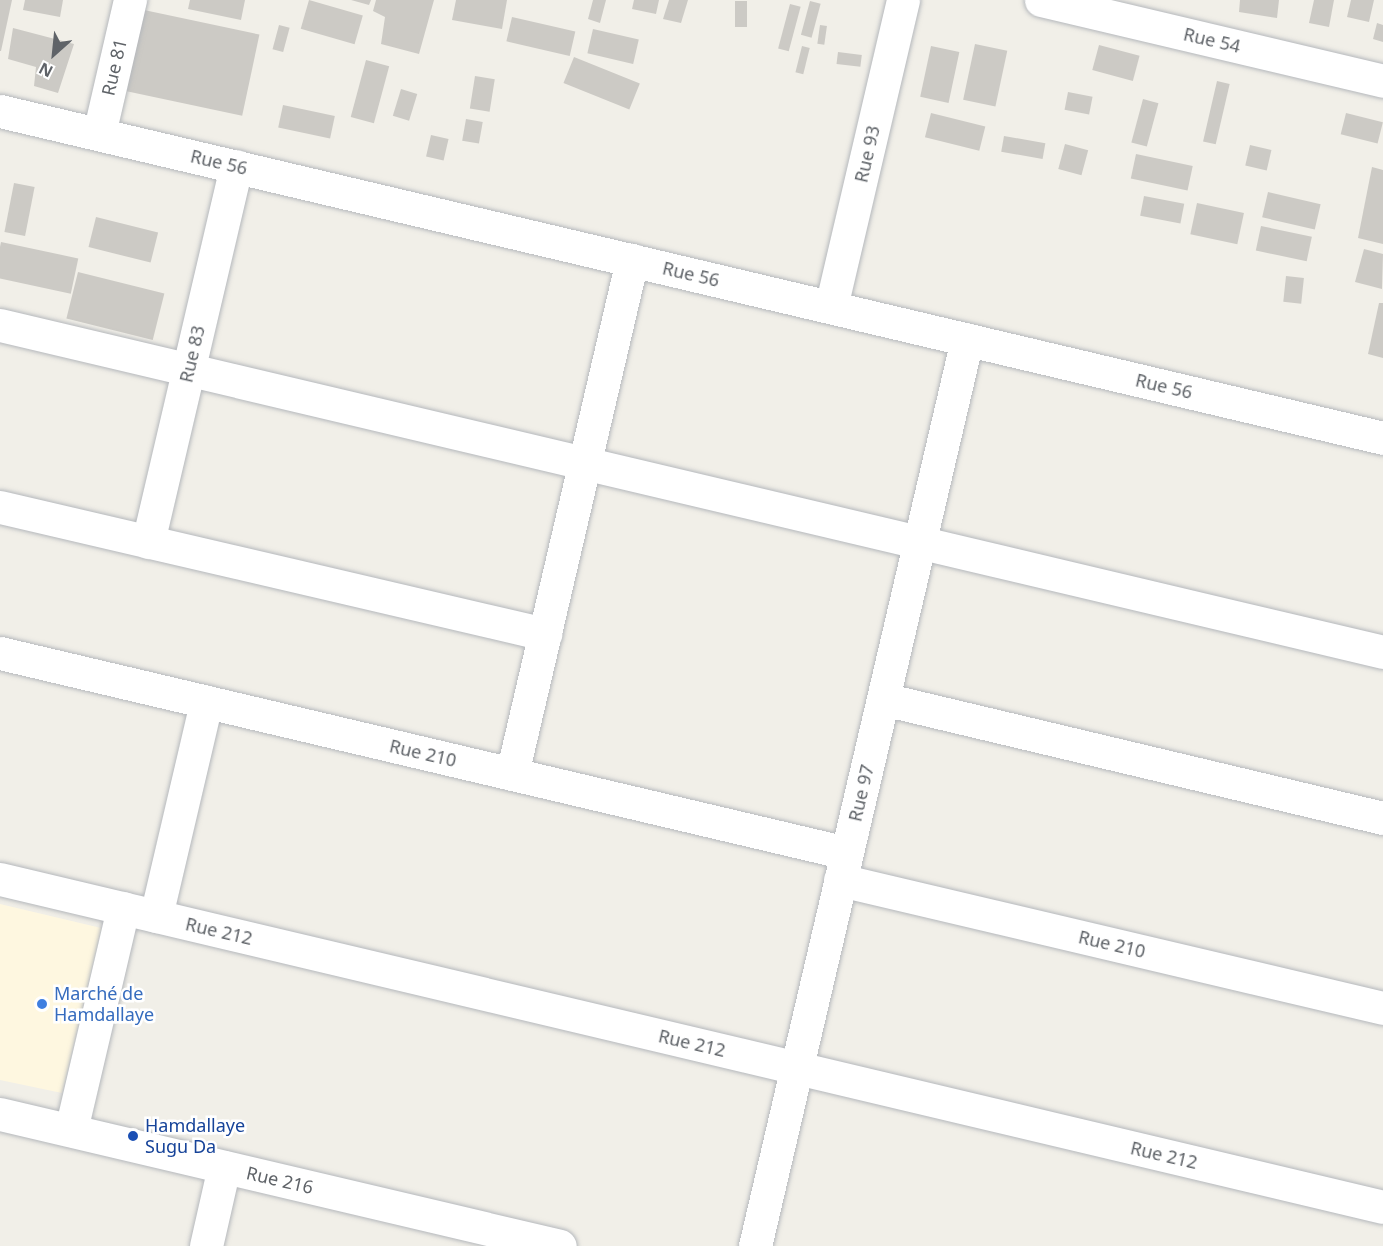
<!DOCTYPE html>
<html>
<head>
<meta charset="utf-8">
<style>
	body { margin:0 }
	#map { position:relative; width:1383px; height:1246px; overflow:hidden; background:#f1efe8; font-family:"Noto Sans",sans-serif }
	div>[style] { position:absolute }
	[style*='--x'] { left:calc(var(--x)*1px); top:calc(var(--y)*1px); width:calc(var(--w)*1px); rotate:calc(var(--a)*1deg) }
	.commercial>* { inset:0; background:#fef7e0 }
	.building>* { inset:0; background:#cccac5; transform-origin:0 0 }
	.roads { filter:drop-shadow(0 0 2px #b5b8bc) drop-shadow(0 0 2px #b5b8bc) }
	.minor>* { height:33px; margin:-16.5px; padding:0 16.5px; transform-origin:16.5px; border-radius:16.5px; background:#fff }
	.tertiary>* { height:33px; margin:-16.5px; padding:0 16.5px; transform-origin:16.5px; border-radius:16.5px; background:#fff }
	.dots>* { width:16px; height:16px; translate:-50% -50%; box-sizing:border-box; border:3px solid #fff; border-radius:50% }
	span { translate:-50% -50%; white-space:nowrap; text-align:center; line-height:1.15; -webkit-text-stroke:5px #fff; paint-order:stroke }
	.street-label { font-size:18px; color:#5f6368 }
	.shop-label { font-size:18px; color:#366cbe }
	.left { translate:0 -50%; text-align:left }
	.transit-label { font-size:18px; color:#164399 }
	.north { position:absolute; left:24px; top:24px; width:60px; height:60px; -webkit-text-stroke:4px #fff; paint-order:stroke; rotate:207deg; font-size:16px; font-weight:700; line-height:24px; text-align:center; color:#5f6368 }
	.north::after { content:''; display:block; margin:auto; width:21px; height:27px; background:#5f6368; clip-path:polygon(50% 0,100% 100%,50% 72%,0 100%) }
</style>
</head>
<body>
<div id="map">
	<div class="commercial">
		<i style="clip-path:polygon(0 904px,101px 928px,62px 1093px,0 1080px)"></i>
	</div>
	<div class="building">
		<i style="clip-path:polygon(0 0,12px 0,1px 51px,0 51px)"></i>
		<i style="clip-path:polygon(25px 0,63px 0,60px 17px,23px 10px)"></i>
		<i style="clip-path:polygon(190px 0,245px 0,241px 20px,188px 9px)"></i>
		<i style="left:309px;top:0;width:56px;height:30px;rotate:16deg"></i>
		<i style="clip-path:polygon(351px 0,371px 0,369px 5px)"></i>
		<i style="clip-path:polygon(376px 0,434px 0,419px 54px,381px 44px,385px 17px,373px 11px)"></i>
		<i style="clip-path:polygon(456px 0,507px 0,502px 29px,452px 20px)"></i>
		<i style="clip-path:polygon(593px 0,606px 0,600px 23px,588px 19px)"></i>
		<i style="clip-path:polygon(634px 0,659px 0,656px 14px,632px 9px)"></i>
		<i style="clip-path:polygon(669px 0,688px 0,681px 23px,663px 19px)"></i>
		<i style="clip-path:polygon(1240px 0,1279px 0,1277px 18px,1239px 12px)"></i>
		<i style="clip-path:polygon(1314px 0,1334px 0,1329px 27px,1309px 23px)"></i>
		<i style="clip-path:polygon(1351px 0,1374px 0,1369px 22px,1347px 17px)"></i>
		<i style="left:735px;top:1px;width:12px;height:26px"></i>
		<i style="left:810px;top:1px;width:11px;height:35px;rotate:15deg"></i>
		<i style="left:790px;top:4px;width:11px;height:46px;rotate:15deg"></i>
		<i style="left:144px;top:10px;width:118px;height:83px;rotate:12deg"></i>
		<i style="left:512px;top:17px;width:65px;height:25px;rotate:13deg"></i>
		<i style="clip-path:polygon(1377px 23px,1383px 25px,1383px 42px,1373px 39px)"></i>
		<i style="left:279px;top:25px;width:11px;height:25px;rotate:15deg"></i>
		<i style="left:820px;top:25px;width:7px;height:19px;rotate:8deg"></i>
		<i style="clip-path:polygon(13px 28px,74px 44px,58px 93px,34px 86px,36px 67px,8px 59px)"></i>
		<i style="left:593px;top:29px;width:47px;height:25px;rotate:13deg"></i>
		<i style="left:975px;top:44px;width:33px;height:57px;rotate:12deg"></i>
		<i style="left:1099px;top:45px;width:42px;height:26px;rotate:15deg"></i>
		<i style="left:802px;top:46px;width:8px;height:27px;rotate:14deg"></i>
		<i style="left:931px;top:46px;width:29px;height:52px;rotate:12deg"></i>
		<i style="left:838px;top:52px;width:24px;height:12px;rotate:7deg"></i>
		<i style="left:574px;top:57px;width:71px;height:28px;rotate:22deg"></i>
		<i style="left:366px;top:60px;width:24px;height:59px;rotate:15deg"></i>
		<i style="left:475px;top:76px;width:20px;height:33px;rotate:9deg"></i>
		<i style="left:1217px;top:81px;width:13px;height:62px;rotate:13deg"></i>
		<i style="left:401px;top:89px;width:17px;height:28px;rotate:17deg"></i>
		<i style="left:1068px;top:92px;width:25px;height:18px;rotate:11deg"></i>
		<i style="left:1143px;top:99px;width:16px;height:45px;rotate:15deg"></i>
		<i style="left:283px;top:105px;width:53px;height:23px;rotate:12deg"></i>
		<i style="left:931px;top:113px;width:56px;height:25px;rotate:14deg"></i>
		<i style="left:1346px;top:113px;width:38px;height:22px;rotate:14deg"></i>
		<i style="left:466px;top:119px;width:17px;height:22px;rotate:10deg"></i>
		<i style="left:431px;top:135px;width:18px;height:22px;rotate:13deg"></i>
		<i style="left:1004px;top:136px;width:42px;height:16px;rotate:10deg"></i>
		<i style="left:1065px;top:144px;width:24px;height:26px;rotate:15deg"></i>
		<i style="left:1250px;top:145px;width:22px;height:21px;rotate:13deg"></i>
		<i style="left:1136px;top:154px;width:58px;height:25px;rotate:12deg"></i>
		<i style="clip-path:polygon(1372px 167px,1383px 170px,1383px 244px,1358px 238px)"></i>
		<i style="left:14px;top:183px;width:21px;height:50px;rotate:11deg"></i>
		<i style="left:1268px;top:192px;width:54px;height:26px;rotate:13deg"></i>
		<i style="left:1144px;top:196px;width:41px;height:20px;rotate:11deg"></i>
		<i style="left:1197px;top:203px;width:48px;height:32px;rotate:12deg"></i>
		<i style="left:96px;top:217px;width:64px;height:31px;rotate:14deg"></i>
		<i style="left:1261px;top:226px;width:52px;height:25px;rotate:12deg"></i>
		<i style="left:1px;top:242px;width:79px;height:36px;rotate:12deg"></i>
		<i style="clip-path:polygon(1364px 249px,1383px 254px,1382px 289px,1355px 282px)"></i>
		<i style="left:78px;top:272px;width:89px;height:48px;rotate:14deg"></i>
		<i style="left:1286px;top:276px;width:18px;height:26px;rotate:6deg"></i>
		<i style="clip-path:polygon(1379px 303px,1383px 303px,1383px 358px,1368px 354px)"></i>
	</div>
	<div class="roads">
		<div class="minor">
			<i style="--x:1041;--y:0;--w:351;--a:13.3"></i>
			<i style="--x:0;--y:111;--w:1421;--a:13.3"></i>
			<i style="--x:99;--y:134;--w:138;--a:-77"></i>
			<i style="--x:831;--y:307;--w:315;--a:-76.8"></i>
			<i style="--x:0;--y:325;--w:1421;--a:13.3"></i>
			<i style="--x:0;--y:507;--w:560;--a:13.12"></i>
			<i style="--x:148;--y:542;--w:386;--a:-76.8"></i>
			<i style="--x:0;--y:653;--w:870;--a:13.29"></i>
			<i style="--x:883;--y:699;--w:514;--a:13.39"></i>
			<i style="--x:512;--y:774;--w:528;--a:-76.86"></i>
			<i style="--x:0;--y:879;--w:1421;--a:13.34"></i>
			<i style="--x:840;--y:880;--w:558;--a:13.26"></i>
			<i style="--x:156;--y:916;--w:220;--a:-76.8"></i>
			<i style="--x:71;--y:1130;--w:228;--a:-76.8"></i>
			<i style="--x:206;--y:1246;--w:81;--a:-77.2"></i>
			<i style="--x:755;--y:1246;--w:931;--a:-76.84"></i>
		</div>
		<div class="tertiary">
			<i style="--x:0;--y:1114;--w:575;--a:13.26"></i>
		</div>
	</div>
	<div class="dots">
		<i style="left:42px;top:1004px;background:#3f7fe0"></i>
		<i style="left:133px;top:1136px;background:#1a4fb4"></i>
	</div>
	<div class="street-label">
		<span style="left:1212px;top:40px;rotate:13deg">Rue 54</span>
		<span style="left:114px;top:67px;rotate:-77deg">Rue 81</span>
		<span style="left:867px;top:154px;rotate:-77deg">Rue 93</span>
		<span style="left:219px;top:162px;rotate:13deg">Rue 56</span>
		<span style="left:691px;top:274px;rotate:13deg">Rue 56</span>
		<span style="left:192px;top:354px;rotate:-77deg">Rue 83</span>
		<span style="left:1164px;top:386px;rotate:13deg">Rue 56</span>
		<span style="left:423px;top:753px;rotate:13deg">Rue 210</span>
		<span style="left:861px;top:793px;rotate:-77deg">Rue 97</span>
		<span style="left:219px;top:931px;rotate:13deg">Rue 212</span>
		<span style="left:1112px;top:944px;rotate:13deg">Rue 210</span>
		<span style="left:692px;top:1043px;rotate:13deg">Rue 212</span>
		<span style="left:1164px;top:1155px;rotate:13deg">Rue 212</span>
		<span style="left:280px;top:1180px;rotate:13deg">Rue 216</span>
	</div>
	<div class="shop-label">
		<span class="left" style="left:54px;top:1004px">Marché de<br>Hamdallaye</span>
	</div>
	<div class="transit-label">
		<span class="left" style="left:145px;top:1136px">Hamdallaye<br>Sugu Da</span>
	</div>
	<div class="north">N</div>
</div>
</body>
</html>
